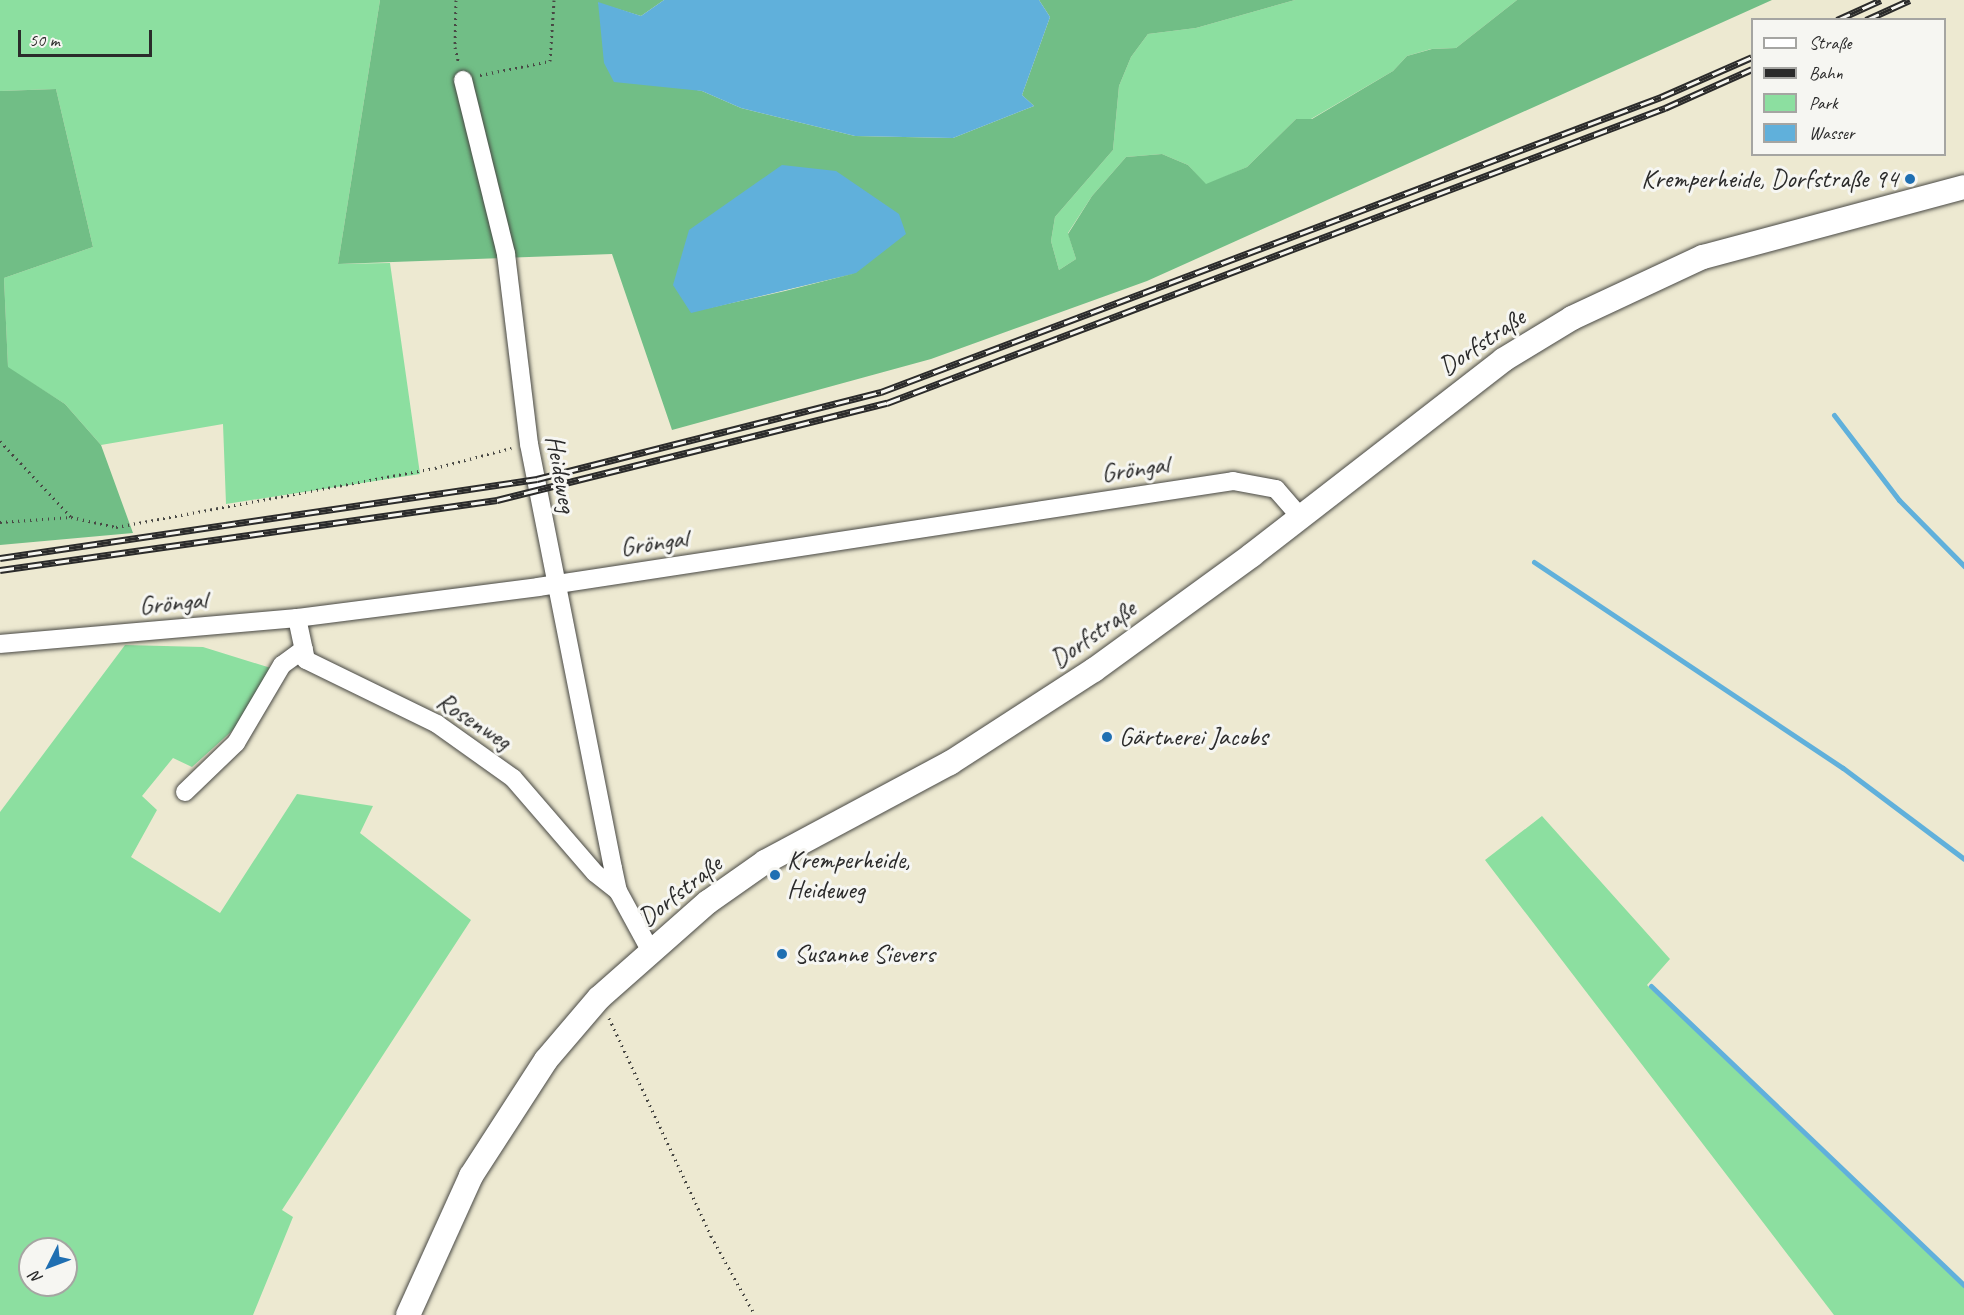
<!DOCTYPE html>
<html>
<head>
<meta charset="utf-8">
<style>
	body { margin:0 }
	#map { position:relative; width:1964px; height:1315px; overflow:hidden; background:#ede9d1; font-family:Caveat,sans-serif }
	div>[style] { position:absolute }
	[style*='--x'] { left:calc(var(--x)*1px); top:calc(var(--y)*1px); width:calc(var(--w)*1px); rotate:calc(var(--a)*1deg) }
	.green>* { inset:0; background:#8cdfa0 }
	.forest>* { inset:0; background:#71be86 }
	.water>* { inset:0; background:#60b0db }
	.stream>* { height:5px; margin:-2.5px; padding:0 2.5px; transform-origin:2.5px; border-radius:2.5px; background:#60b0db }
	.path>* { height:3px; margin-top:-1.5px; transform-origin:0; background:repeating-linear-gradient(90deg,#484844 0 1.5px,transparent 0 6px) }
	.roads { filter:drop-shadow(0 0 2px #484844) drop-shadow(0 0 2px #484844) }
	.minor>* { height:18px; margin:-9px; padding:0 9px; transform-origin:9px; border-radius:9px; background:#fff }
	.major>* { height:24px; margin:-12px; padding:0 12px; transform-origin:12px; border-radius:12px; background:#fff }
	.rail>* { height:7px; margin-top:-3.5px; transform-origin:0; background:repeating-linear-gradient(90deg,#f6f6f2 0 14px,#2b2b2b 0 28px); box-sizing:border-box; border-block:2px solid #2b2b2b }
	.dots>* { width:16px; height:16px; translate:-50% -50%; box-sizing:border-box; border:3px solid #f6f6f2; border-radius:50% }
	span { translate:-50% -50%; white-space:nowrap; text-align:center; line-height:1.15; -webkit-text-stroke:6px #f6f6f2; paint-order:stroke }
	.poi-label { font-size:26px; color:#2b2b2b }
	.right { translate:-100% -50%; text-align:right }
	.left { translate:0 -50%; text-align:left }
	.street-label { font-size:26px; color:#2b2b2b }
	.legend { position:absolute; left:1751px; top:18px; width:195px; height:138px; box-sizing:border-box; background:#f6f6f2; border:2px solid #a5a5a2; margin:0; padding:8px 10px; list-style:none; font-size:18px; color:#2b2b2b }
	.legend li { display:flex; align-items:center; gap:12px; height:30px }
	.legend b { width:30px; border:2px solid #a5a5a2 }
	.north { position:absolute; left:18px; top:1237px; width:60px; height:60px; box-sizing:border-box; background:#f6f6f2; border:2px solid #a5a5a2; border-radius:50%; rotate:228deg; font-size:16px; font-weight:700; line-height:24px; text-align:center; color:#2b2b2b }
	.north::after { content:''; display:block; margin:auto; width:21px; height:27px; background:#1f6fb2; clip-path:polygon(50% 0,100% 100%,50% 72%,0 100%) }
	.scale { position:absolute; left:18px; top:30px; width:134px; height:27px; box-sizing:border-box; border:3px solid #2b2b2b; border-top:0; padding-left:8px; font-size:18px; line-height:21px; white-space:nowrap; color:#2b2b2b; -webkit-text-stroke:4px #f6f6f2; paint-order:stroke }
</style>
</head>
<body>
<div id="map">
	<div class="green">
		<i style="clip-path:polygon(0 0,380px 0,338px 264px,390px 263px,420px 474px,226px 504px,223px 424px,101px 445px,65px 404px,8px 368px,4px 278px,93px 247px,56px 89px,0 91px)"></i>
		<i style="clip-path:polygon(1295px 0,1517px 0,1456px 48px,1431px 49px,1407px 56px,1393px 71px,1311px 119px,1296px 119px,1247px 167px,1206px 185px,1188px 165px,1162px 154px,1126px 157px,1092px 196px,1068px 233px,1076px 259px,1059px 270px,1051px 241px,1055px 217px,1113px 150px,1119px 86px,1131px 57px,1148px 34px,1196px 28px)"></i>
		<i style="clip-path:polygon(evenodd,125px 645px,203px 647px,274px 669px,243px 721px,192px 767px,173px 758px,142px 796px,157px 810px,131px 857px,220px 913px,297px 794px,373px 806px,360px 833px,471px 920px,282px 1210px,293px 1217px,253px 1315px,0 1315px,0 812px,125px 645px,30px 1249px,66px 1249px,66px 1285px,30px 1285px,30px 1249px)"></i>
		<i style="clip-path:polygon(1542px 816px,1670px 959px,1647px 985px,1964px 1288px,1964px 1315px,1834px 1315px,1485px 860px)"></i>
	</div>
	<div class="forest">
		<i style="clip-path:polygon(evenodd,380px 0,664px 0,641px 16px,598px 3px,675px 86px,702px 91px,741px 108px,855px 136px,953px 138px,1034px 106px,1022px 95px,1050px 17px,1039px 0,1295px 0,1196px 28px,1148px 34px,1131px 57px,1119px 86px,1113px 150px,1055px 217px,1051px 241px,1059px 270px,1076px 259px,1068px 234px,1092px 196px,1126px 157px,1162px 154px,1188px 165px,1206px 184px,1247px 167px,1296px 119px,1312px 119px,1393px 71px,1407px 56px,1432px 49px,1456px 48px,1517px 0,1772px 0,1147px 281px,931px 359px,672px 430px,612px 254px,338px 264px,380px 0,856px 273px,785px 291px,691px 312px,856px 273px)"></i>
		<i style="clip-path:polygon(56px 89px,93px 247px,4px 278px,8px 367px,65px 404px,101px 445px,133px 533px,0 545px,0 91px)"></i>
	</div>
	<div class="water">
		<i style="clip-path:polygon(664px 0,1039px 0,1050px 17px,1022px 95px,1034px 106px,953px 138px,855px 136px,741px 108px,702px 91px,614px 82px,604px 63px,598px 2px,641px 16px)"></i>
		<i style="clip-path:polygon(782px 165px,836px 171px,899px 214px,906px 234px,856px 273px,691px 313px,673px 285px,689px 230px)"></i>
	</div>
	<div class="stream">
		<i style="--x:1834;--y:415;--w:107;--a:52.6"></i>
		<i style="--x:1899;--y:500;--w:93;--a:45.4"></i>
		<i style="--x:1534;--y:562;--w:371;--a:33.7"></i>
		<i style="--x:1843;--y:768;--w:151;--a:36.9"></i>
		<i style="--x:1651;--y:986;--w:433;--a:43.7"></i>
	</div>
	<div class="path">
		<i style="--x:456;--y:0;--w:47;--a:91.2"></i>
		<i style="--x:455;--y:47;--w:17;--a:77"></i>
		<i style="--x:480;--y:75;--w:71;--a:-11.3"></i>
		<i style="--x:550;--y:61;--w:61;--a:-86.2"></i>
		<i style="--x:0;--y:441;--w:104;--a:46.9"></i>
		<i style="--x:71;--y:517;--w:46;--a:12.5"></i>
		<i style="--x:116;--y:527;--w:324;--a:-10.5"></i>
		<i style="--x:435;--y:468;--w:79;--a:-14.7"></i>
		<i style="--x:0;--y:522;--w:71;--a:-4"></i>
		<i style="--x:609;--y:1018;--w:241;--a:64.9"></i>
		<i style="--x:711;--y:1236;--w:90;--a:60.9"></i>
	</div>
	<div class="roads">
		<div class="minor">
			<i style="--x:463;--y:80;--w:179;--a:76.1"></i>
			<i style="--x:506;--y:254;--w:191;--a:83.1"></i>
			<i style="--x:529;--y:444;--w:432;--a:78.8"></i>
			<i style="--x:613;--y:868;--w:24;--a:78"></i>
			<i style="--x:618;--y:891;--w:67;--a:61.5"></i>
			<i style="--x:297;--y:618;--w:43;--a:77.9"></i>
			<i style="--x:306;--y:660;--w:146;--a:26"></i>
			<i style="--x:437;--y:724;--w:93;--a:35.4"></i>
			<i style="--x:513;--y:778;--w:125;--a:49.2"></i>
			<i style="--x:595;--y:873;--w:29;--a:38"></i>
			<i style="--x:0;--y:644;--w:298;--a:-5"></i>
			<i style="--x:297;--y:618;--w:243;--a:-7.3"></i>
			<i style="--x:538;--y:587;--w:703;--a:-8.67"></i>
			<i style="--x:1233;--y:481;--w:44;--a:10.5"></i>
			<i style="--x:1276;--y:489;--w:37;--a:49"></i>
			<i style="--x:185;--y:792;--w:71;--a:-43.9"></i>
			<i style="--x:236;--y:743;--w:91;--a:-59.5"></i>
			<i style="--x:282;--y:665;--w:27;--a:-36"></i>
		</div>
		<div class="major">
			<i style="--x:408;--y:1315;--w:153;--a:-65.6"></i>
			<i style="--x:471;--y:1176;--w:138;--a:-57.1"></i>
			<i style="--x:546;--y:1060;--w:82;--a:-49.5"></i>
			<i style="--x:599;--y:998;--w:145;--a:-41.4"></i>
			<i style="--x:708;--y:902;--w:70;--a:-35.1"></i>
			<i style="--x:765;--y:862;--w:210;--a:-28.2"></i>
			<i style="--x:950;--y:763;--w:171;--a:-32.9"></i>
			<i style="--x:1094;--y:670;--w:195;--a:-36"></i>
			<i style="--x:1252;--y:555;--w:318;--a:-37.8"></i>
			<i style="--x:1503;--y:360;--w:81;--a:-31.3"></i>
			<i style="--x:1572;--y:318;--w:145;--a:-25"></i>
			<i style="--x:1703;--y:257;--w:270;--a:-15"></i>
		</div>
	</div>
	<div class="rail">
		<i style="--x:1837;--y:20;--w:48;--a:-24.4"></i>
		<i style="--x:1866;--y:20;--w:48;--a:-24.4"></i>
		<i style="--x:0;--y:558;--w:543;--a:-8.37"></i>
		<i style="--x:537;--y:479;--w:355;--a:-14.2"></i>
		<i style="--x:881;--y:392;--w:834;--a:-20.72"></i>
		<i style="--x:1661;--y:97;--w:99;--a:-23.7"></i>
		<i style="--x:0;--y:570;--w:502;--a:-8.02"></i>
		<i style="--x:497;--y:500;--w:402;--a:-14"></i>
		<i style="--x:887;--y:403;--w:832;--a:-20.77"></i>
		<i style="--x:1665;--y:108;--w:95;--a:-24.1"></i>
	</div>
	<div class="dots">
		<i style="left:1910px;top:179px;background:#1f6fb2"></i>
		<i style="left:1107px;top:737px;background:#1f6fb2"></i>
		<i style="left:775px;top:875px;background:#1f6fb2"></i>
		<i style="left:782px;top:954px;background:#1f6fb2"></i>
	</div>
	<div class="poi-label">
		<span class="right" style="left:1898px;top:179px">Kremperheide, Dorfstraße 94</span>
		<span class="left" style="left:1119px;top:737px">Gärtnerei Jacobs</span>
		<span class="left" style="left:787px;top:875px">Kremperheide,<br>Heideweg</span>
		<span class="left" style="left:794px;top:954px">Susanne Sievers</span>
	</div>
	<div class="street-label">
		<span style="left:1482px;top:342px;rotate:-34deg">Dorfstraße</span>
		<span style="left:1135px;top:469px;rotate:-8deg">Gröngal</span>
		<span style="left:561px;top:474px;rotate:80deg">Heideweg</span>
		<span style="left:654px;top:543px;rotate:-8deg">Gröngal</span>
		<span style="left:173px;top:603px;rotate:-5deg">Gröngal</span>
		<span style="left:1093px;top:634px;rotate:-35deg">Dorfstraße</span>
		<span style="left:474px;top:721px;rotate:33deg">Rosenweg</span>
		<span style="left:680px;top:891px;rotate:-38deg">Dorfstraße</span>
	</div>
	<ul class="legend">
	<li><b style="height:8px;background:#fff"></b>Straße</li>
	<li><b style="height:8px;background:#2b2b2b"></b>Bahn</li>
	<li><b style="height:16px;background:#8cdfa0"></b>Park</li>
	<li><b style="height:16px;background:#60b0db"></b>Wasser</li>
	</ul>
	<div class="north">N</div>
	<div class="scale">50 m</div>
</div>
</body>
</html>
